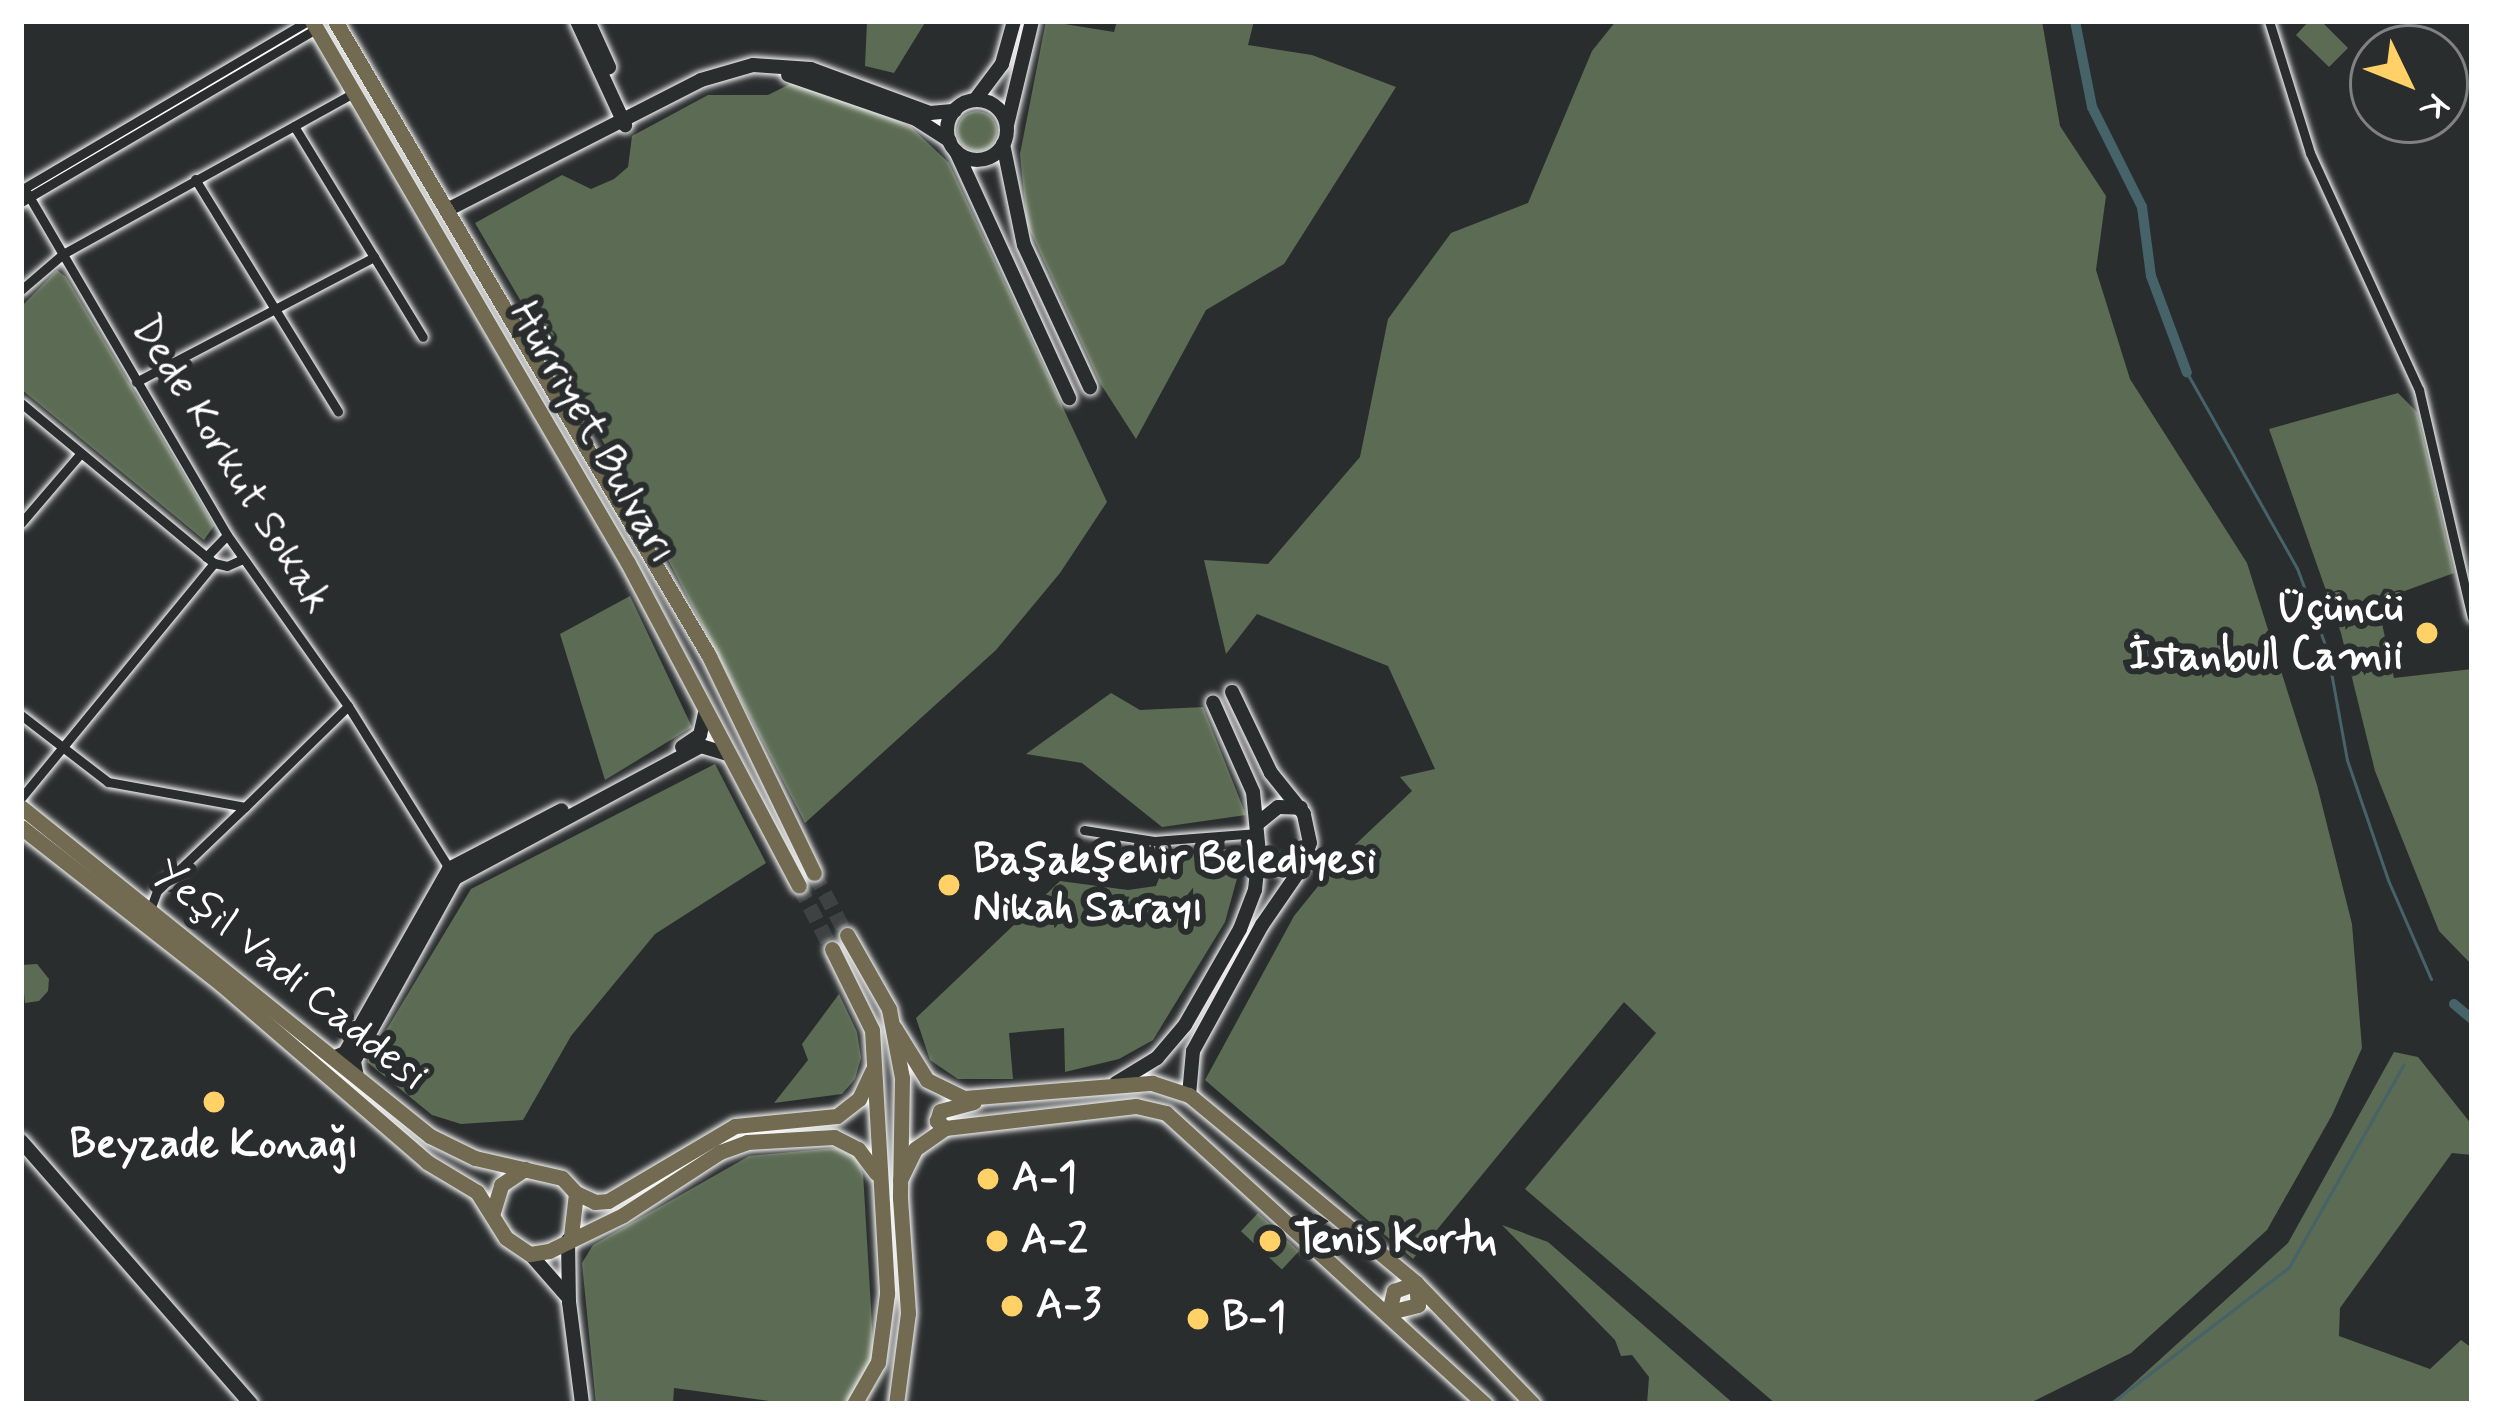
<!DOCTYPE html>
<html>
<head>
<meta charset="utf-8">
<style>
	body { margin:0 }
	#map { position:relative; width:2493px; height:1425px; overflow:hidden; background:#2a2d2e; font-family:Mynerve,sans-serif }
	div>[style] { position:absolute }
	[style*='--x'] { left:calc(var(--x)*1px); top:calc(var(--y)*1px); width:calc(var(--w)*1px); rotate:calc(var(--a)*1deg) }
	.green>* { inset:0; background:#5c6b53; transform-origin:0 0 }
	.round { border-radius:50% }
	.stream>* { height:3px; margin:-1.5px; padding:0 1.5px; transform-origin:1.5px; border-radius:1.5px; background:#456369 }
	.canal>* { height:10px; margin:-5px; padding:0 5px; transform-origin:5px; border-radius:5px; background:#456369 }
	.primary-tunnel>* { height:15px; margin-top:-7.5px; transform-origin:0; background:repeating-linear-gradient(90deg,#3f4243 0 15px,transparent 0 23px) }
	.roads { filter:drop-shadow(0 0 3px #fff) drop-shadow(0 0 3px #fff) }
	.street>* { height:9px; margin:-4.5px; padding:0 4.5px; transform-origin:4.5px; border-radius:4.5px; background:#2a2d2e }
	.secondary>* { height:14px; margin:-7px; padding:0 7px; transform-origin:7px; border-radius:7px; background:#2a2d2e }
	.secondary>.ring { margin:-7px; padding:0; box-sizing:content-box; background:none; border:14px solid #2a2d2e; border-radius:50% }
	.primary>* { height:15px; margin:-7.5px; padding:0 7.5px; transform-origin:7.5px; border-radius:7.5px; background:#726b52 }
	.dots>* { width:33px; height:33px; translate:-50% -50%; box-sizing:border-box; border:6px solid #2a2d2e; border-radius:50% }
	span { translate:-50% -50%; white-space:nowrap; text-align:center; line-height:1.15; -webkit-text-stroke:12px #2a2d2e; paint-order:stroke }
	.street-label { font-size:42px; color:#fff }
	.poi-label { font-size:42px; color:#fff; font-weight:700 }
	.right { translate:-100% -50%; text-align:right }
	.left { translate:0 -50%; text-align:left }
	.frame { position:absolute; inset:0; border:24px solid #fff; pointer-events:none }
	.north { position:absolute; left:2349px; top:24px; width:120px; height:120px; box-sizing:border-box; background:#2a2d2e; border:3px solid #7f8182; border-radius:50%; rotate:133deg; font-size:33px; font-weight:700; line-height:48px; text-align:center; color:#fff }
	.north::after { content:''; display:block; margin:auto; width:42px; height:54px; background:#ffd166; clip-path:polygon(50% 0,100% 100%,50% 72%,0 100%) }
</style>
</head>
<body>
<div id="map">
	<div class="green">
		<i style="clip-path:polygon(867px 21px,926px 21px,894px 73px,865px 66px)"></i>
		<i style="clip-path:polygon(1046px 21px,1114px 32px,1117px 21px,1254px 21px,1248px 45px,1312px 55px,1396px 87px,1284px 264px,1206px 310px,1136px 439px,1100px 383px,1027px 224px,1020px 154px)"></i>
		<i style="clip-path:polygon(1616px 21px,2042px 21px,2060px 126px,2106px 196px,2096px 270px,2130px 379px,2247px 563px,2317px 785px,2352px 924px,2362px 1048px,2332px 1115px,2267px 1230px,2131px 1353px,2028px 1404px,1776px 1404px,1525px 1189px,1656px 1033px,1624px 1002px,1413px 1259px,1205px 1080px,1294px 916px,1340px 859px,1412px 791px,1400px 777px,1435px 769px,1388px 666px,1257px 614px,1226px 654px,1204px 560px,1268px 564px,1360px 457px,1388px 319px,1451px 233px,1528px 203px,1592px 51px)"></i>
		<i style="clip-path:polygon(2309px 21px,2321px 21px,2348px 48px,2329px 67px,2296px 35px)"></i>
		<i style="clip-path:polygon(792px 83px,837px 94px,911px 127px,949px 163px,1107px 502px,1060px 573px,996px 650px,805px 823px,635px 496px,475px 223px,562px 175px,591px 189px,614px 179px,628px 167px,632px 136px,708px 95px,768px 95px)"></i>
		<i class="round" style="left:957px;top:111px;width:40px;height:40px"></i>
		<i style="clip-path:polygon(57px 270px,66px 277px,214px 526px,204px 540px,21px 389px,21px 307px)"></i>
		<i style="clip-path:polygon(2398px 393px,2417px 412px,2454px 573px,2377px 601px,2394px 678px,2472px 669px,2472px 965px,2439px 931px,2375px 771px,2341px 633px,2269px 429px)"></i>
		<i style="clip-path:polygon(630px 596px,692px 727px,605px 780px,560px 634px)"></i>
		<i style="clip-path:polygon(1111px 693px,1140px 710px,1203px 707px,1246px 815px,1162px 827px,1082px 763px,1026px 754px)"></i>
		<i style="clip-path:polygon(715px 764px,766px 863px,655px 934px,571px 1036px,523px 1120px,461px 1124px,432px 1115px,367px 1062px,471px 889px)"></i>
		<i style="clip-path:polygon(1246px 846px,1225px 922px,1153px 1040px,1119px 1059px,1065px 1072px,1064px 1028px,1009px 1033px,1013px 1079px,958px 1079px,930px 1060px,916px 1018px,1060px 881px,1128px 890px,1156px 886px,1167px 857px)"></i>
		<i style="clip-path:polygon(37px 964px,49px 979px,48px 991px,39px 1001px,25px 1003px,21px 965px)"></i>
		<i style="clip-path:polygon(839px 994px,857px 1032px,861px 1058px,855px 1079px,842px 1094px,774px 1103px,808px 1060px,802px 1044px)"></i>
		<i style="clip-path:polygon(2394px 1052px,2418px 1057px,2472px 1125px,2472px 1155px,2452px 1153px,2340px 1308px,2339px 1336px,2430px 1369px,2461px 1340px,2472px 1348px,2472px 1404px,2111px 1404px,2288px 1243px)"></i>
		<i style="clip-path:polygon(836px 1148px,856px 1157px,863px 1173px,874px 1359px,850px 1404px,791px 1404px,674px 1388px,673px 1404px,596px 1404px,582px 1263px,593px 1245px,749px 1156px)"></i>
		<i style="left:1258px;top:1213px;width:56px;height:25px;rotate:43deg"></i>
		<i style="clip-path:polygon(1502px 1225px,1548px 1242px,1734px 1404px,1647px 1404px,1649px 1377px,1632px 1355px,1621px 1356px,1615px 1340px)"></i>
	</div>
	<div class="stream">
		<i style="--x:2187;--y:373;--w:224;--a:60.6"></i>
		<i style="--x:2297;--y:568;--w:87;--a:69.9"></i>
		<i style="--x:2327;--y:650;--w:112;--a:79.7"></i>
		<i style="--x:2347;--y:760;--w:127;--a:71.1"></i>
		<i style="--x:2388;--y:880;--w:108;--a:66.5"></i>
		<i style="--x:2110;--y:1404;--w:225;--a:-37.4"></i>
		<i style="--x:2289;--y:1267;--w:233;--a:-60.5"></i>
	</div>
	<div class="canal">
		<i style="--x:2075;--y:21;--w:88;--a:78.8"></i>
		<i style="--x:2092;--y:107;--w:112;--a:63.4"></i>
		<i style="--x:2142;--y:207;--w:70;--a:82.6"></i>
		<i style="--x:2151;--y:276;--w:103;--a:69.6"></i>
		<i style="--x:2454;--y:1004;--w:23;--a:40"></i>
	</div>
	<div class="primary-tunnel">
		<i style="--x:814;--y:873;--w:70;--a:62"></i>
		<i style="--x:799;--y:886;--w:71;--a:62.4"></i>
	</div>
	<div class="roads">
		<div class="street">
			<i style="--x:2269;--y:21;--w:138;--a:72.7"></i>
			<i style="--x:2310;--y:153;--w:261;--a:65.3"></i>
			<i style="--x:2419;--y:390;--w:233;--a:76.9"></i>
			<i style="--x:294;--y:126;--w:247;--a:58.6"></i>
			<i style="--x:195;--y:179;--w:273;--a:58.4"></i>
			<i style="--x:21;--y:190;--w:333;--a:-30.5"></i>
			<i style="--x:21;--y:202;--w:342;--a:-30.4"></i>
			<i style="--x:21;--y:290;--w:55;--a:-40.6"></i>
			<i style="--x:63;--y:254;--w:333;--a:-29"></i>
			<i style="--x:136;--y:382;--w:269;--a:-27.7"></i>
			<i style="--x:21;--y:403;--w:251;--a:39.7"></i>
			<i style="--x:214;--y:563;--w:13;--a:13"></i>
			<i style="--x:227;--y:566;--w:17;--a:-24"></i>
			<i style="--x:21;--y:523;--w:92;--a:-49.4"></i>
			<i style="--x:206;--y:557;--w:30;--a:-46"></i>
			<i style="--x:348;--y:706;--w:193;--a:58.1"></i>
			<i style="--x:21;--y:715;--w:110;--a:37.6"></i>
			<i style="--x:108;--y:782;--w:139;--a:10.3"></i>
			<i style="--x:245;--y:807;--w:144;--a:-44.4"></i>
			<i style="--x:348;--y:706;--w:209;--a:-125.3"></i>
			<i style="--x:227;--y:535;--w:402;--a:-120.3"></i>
			<i style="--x:21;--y:798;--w:304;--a:-50.6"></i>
			<i style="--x:1084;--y:830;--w:71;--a:8.9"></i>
			<i style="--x:1154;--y:841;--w:104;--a:-4.4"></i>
			<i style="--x:150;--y:910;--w:20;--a:-70"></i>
			<i style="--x:157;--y:891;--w:122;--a:-43.7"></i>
		</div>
		<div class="secondary">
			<i style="--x:577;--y:21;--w:115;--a:65.2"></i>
			<i style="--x:588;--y:21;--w:51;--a:65.5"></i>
			<i style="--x:788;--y:75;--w:135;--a:19"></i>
			<i style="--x:916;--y:119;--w:40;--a:32.9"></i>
			<i style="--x:975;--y:100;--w:45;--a:-53.1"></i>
			<i style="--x:1002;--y:64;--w:45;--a:-74.4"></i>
			<i class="ring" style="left:947px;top:100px;width:46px;height:46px"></i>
			<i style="--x:1007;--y:125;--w:107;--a:-76.5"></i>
			<i style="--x:1003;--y:144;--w:103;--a:78.3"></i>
			<i style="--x:1024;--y:245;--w:157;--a:65.1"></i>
			<i style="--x:956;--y:151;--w:272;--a:65.4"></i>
			<i style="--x:447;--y:210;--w:285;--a:-27.1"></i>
			<i style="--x:701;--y:80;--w:54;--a:-16.1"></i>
			<i style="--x:753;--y:65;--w:58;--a:3.9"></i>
			<i style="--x:811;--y:69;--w:127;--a:20.3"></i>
			<i style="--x:930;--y:113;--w:25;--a:-5"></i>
			<i style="--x:682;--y:747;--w:22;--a:-34"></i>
			<i style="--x:700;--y:735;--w:22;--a:-77"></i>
			<i style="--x:1257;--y:824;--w:27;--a:-39"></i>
			<i style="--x:1278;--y:807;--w:23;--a:2"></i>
			<i style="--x:1259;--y:853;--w:25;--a:37"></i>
			<i style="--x:1279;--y:868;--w:23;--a:-2"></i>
			<i style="--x:333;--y:1058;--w:13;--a:-23"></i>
			<i style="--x:345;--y:1053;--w:211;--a:-60.5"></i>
			<i style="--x:449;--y:869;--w:127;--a:-27.6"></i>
			<i style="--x:357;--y:1077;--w:16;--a:-101"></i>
			<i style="--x:354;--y:1061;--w:209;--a:-61.1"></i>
			<i style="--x:455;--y:878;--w:279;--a:-28.2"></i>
			<i style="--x:701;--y:746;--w:27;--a:17"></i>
			<i style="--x:1116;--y:1083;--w:48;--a:-31.4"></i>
			<i style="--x:1157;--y:1058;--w:43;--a:-49.7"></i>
			<i style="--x:1185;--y:1025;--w:111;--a:-60.2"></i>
			<i style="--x:1240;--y:929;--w:42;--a:-69"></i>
			<i style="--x:1255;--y:890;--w:37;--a:-84"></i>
			<i style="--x:1259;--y:853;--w:61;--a:-95.6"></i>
			<i style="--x:1253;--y:792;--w:98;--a:-114"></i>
			<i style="--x:1189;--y:1095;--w:44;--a:-84.8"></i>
			<i style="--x:1193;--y:1051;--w:144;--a:-61.3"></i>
			<i style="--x:1262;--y:925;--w:70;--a:-55.4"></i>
			<i style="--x:1302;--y:867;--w:25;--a:-72"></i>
			<i style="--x:1310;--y:843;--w:30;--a:-102"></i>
			<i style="--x:1304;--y:814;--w:53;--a:-128.8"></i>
			<i style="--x:1271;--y:773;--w:90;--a:-115.7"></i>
			<i style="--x:21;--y:1141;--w:349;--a:48.8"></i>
			<i style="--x:568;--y:1240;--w:62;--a:89.1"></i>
			<i style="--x:569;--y:1302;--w:103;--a:82.7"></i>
			<i style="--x:530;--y:1254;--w:55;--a:48.7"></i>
		</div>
		<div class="primary">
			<i style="--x:312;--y:21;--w:627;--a:59.76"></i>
			<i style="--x:628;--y:563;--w:365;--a:62.1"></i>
			<i style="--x:335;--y:21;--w:737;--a:59.5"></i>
			<i style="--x:709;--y:656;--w:241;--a:64.2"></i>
			<i style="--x:21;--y:807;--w:525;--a:38.81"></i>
			<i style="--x:430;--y:1136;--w:50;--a:26.1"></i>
			<i style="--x:475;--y:1158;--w:89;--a:12.9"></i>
			<i style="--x:562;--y:1178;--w:21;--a:47"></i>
			<i style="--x:576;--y:1193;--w:43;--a:96.6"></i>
			<i style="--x:21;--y:827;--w:254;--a:38.1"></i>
			<i style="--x:221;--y:984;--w:272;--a:40.8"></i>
			<i style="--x:427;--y:1162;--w:58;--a:31"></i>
			<i style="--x:477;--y:1192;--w:54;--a:57.8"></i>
			<i style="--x:506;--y:1238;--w:29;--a:34"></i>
			<i style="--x:530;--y:1254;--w:19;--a:-9"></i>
			<i style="--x:549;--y:1251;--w:82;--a:-25.9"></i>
			<i style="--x:623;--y:1215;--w:116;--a:-33"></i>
			<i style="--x:720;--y:1152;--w:29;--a:-20"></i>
			<i style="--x:747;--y:1142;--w:87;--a:-3.3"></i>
			<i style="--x:834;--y:1137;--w:27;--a:27"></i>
			<i style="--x:858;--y:1149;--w:30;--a:53"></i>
			<i style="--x:847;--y:935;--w:85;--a:60.4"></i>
			<i style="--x:889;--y:1009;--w:70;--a:79.3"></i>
			<i style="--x:902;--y:1078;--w:120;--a:91"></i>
			<i style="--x:900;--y:1198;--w:115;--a:86"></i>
			<i style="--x:908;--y:1313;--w:92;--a:97.5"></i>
			<i style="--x:832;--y:949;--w:90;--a:63.7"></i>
			<i style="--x:872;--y:1030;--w:264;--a:86.7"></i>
			<i style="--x:887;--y:1294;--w:69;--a:97.5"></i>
			<i style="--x:878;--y:1362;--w:48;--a:119.7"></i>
			<i style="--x:894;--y:1027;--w:62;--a:58.1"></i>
			<i style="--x:927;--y:1080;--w:41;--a:25.9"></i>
			<i style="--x:964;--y:1098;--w:189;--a:-4.6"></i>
			<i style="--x:1152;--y:1083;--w:39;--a:18"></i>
			<i style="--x:1189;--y:1095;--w:295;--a:39.6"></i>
			<i style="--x:1416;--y:1283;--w:168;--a:46"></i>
			<i style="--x:945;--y:1128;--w:11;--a:-139"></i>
			<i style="--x:937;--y:1121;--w:10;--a:-73"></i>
			<i style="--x:940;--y:1111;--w:35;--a:-15"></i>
			<i style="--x:900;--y:1180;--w:34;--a:-64"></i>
			<i style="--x:915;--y:1149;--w:37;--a:-35"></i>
			<i style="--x:945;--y:1128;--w:192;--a:-6.6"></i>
			<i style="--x:1136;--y:1106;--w:31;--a:13"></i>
			<i style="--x:1166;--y:1113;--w:432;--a:42.4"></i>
			<i style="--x:576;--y:1193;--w:21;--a:25"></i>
			<i style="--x:595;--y:1202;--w:13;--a:-4"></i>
			<i style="--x:608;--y:1201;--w:147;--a:-30.6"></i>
			<i style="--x:735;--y:1126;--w:102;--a:-5.6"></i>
			<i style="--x:837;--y:1116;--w:28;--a:-38"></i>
			<i style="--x:859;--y:1099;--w:31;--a:-65"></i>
			<i style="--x:493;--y:1212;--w:28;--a:-73"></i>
			<i style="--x:501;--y:1185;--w:29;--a:-34"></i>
			<i style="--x:1416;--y:1283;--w:22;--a:85"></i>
			<i style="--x:1418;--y:1305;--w:30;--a:166"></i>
			<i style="--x:1389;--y:1312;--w:22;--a:-77"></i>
			<i style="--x:1394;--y:1291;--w:23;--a:-20"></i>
		</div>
	</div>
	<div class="dots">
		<i style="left:2427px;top:633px;background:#ffd166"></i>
		<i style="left:949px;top:885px;background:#ffd166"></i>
		<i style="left:214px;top:1102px;background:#ffd166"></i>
		<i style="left:988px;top:1179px;background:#ffd166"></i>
		<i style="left:997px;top:1241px;background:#ffd166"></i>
		<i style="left:1270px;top:1241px;background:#ffd166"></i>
		<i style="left:1012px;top:1306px;background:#ffd166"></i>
		<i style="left:1198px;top:1319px;background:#ffd166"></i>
	</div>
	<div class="street-label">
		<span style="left:592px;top:433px;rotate:60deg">Hürriyet Bulvarı</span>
		<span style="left:230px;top:465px;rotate:58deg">Dede Korkut Sokak</span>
		<span style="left:289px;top:976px;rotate:39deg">Yeşil Vadi Caddesi</span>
	</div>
	<div class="poi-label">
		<span class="right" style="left:2403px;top:633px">Üçüncü<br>İstanbull Camii</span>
		<span class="left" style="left:973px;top:885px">Başakşehir Belediyesi<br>Nikah Sarayı</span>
		<span style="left:214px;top:1146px">Beyzade Konağı</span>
		<span class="left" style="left:1012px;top:1179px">A-1</span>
		<span class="left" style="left:1021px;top:1241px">A-2</span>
		<span class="left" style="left:1294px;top:1241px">Tenis Kortu</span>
		<span class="left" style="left:1036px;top:1306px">A-3</span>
		<span class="left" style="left:1222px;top:1319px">B-1</span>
	</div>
	<div class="frame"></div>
	<div class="north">K</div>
</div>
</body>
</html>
